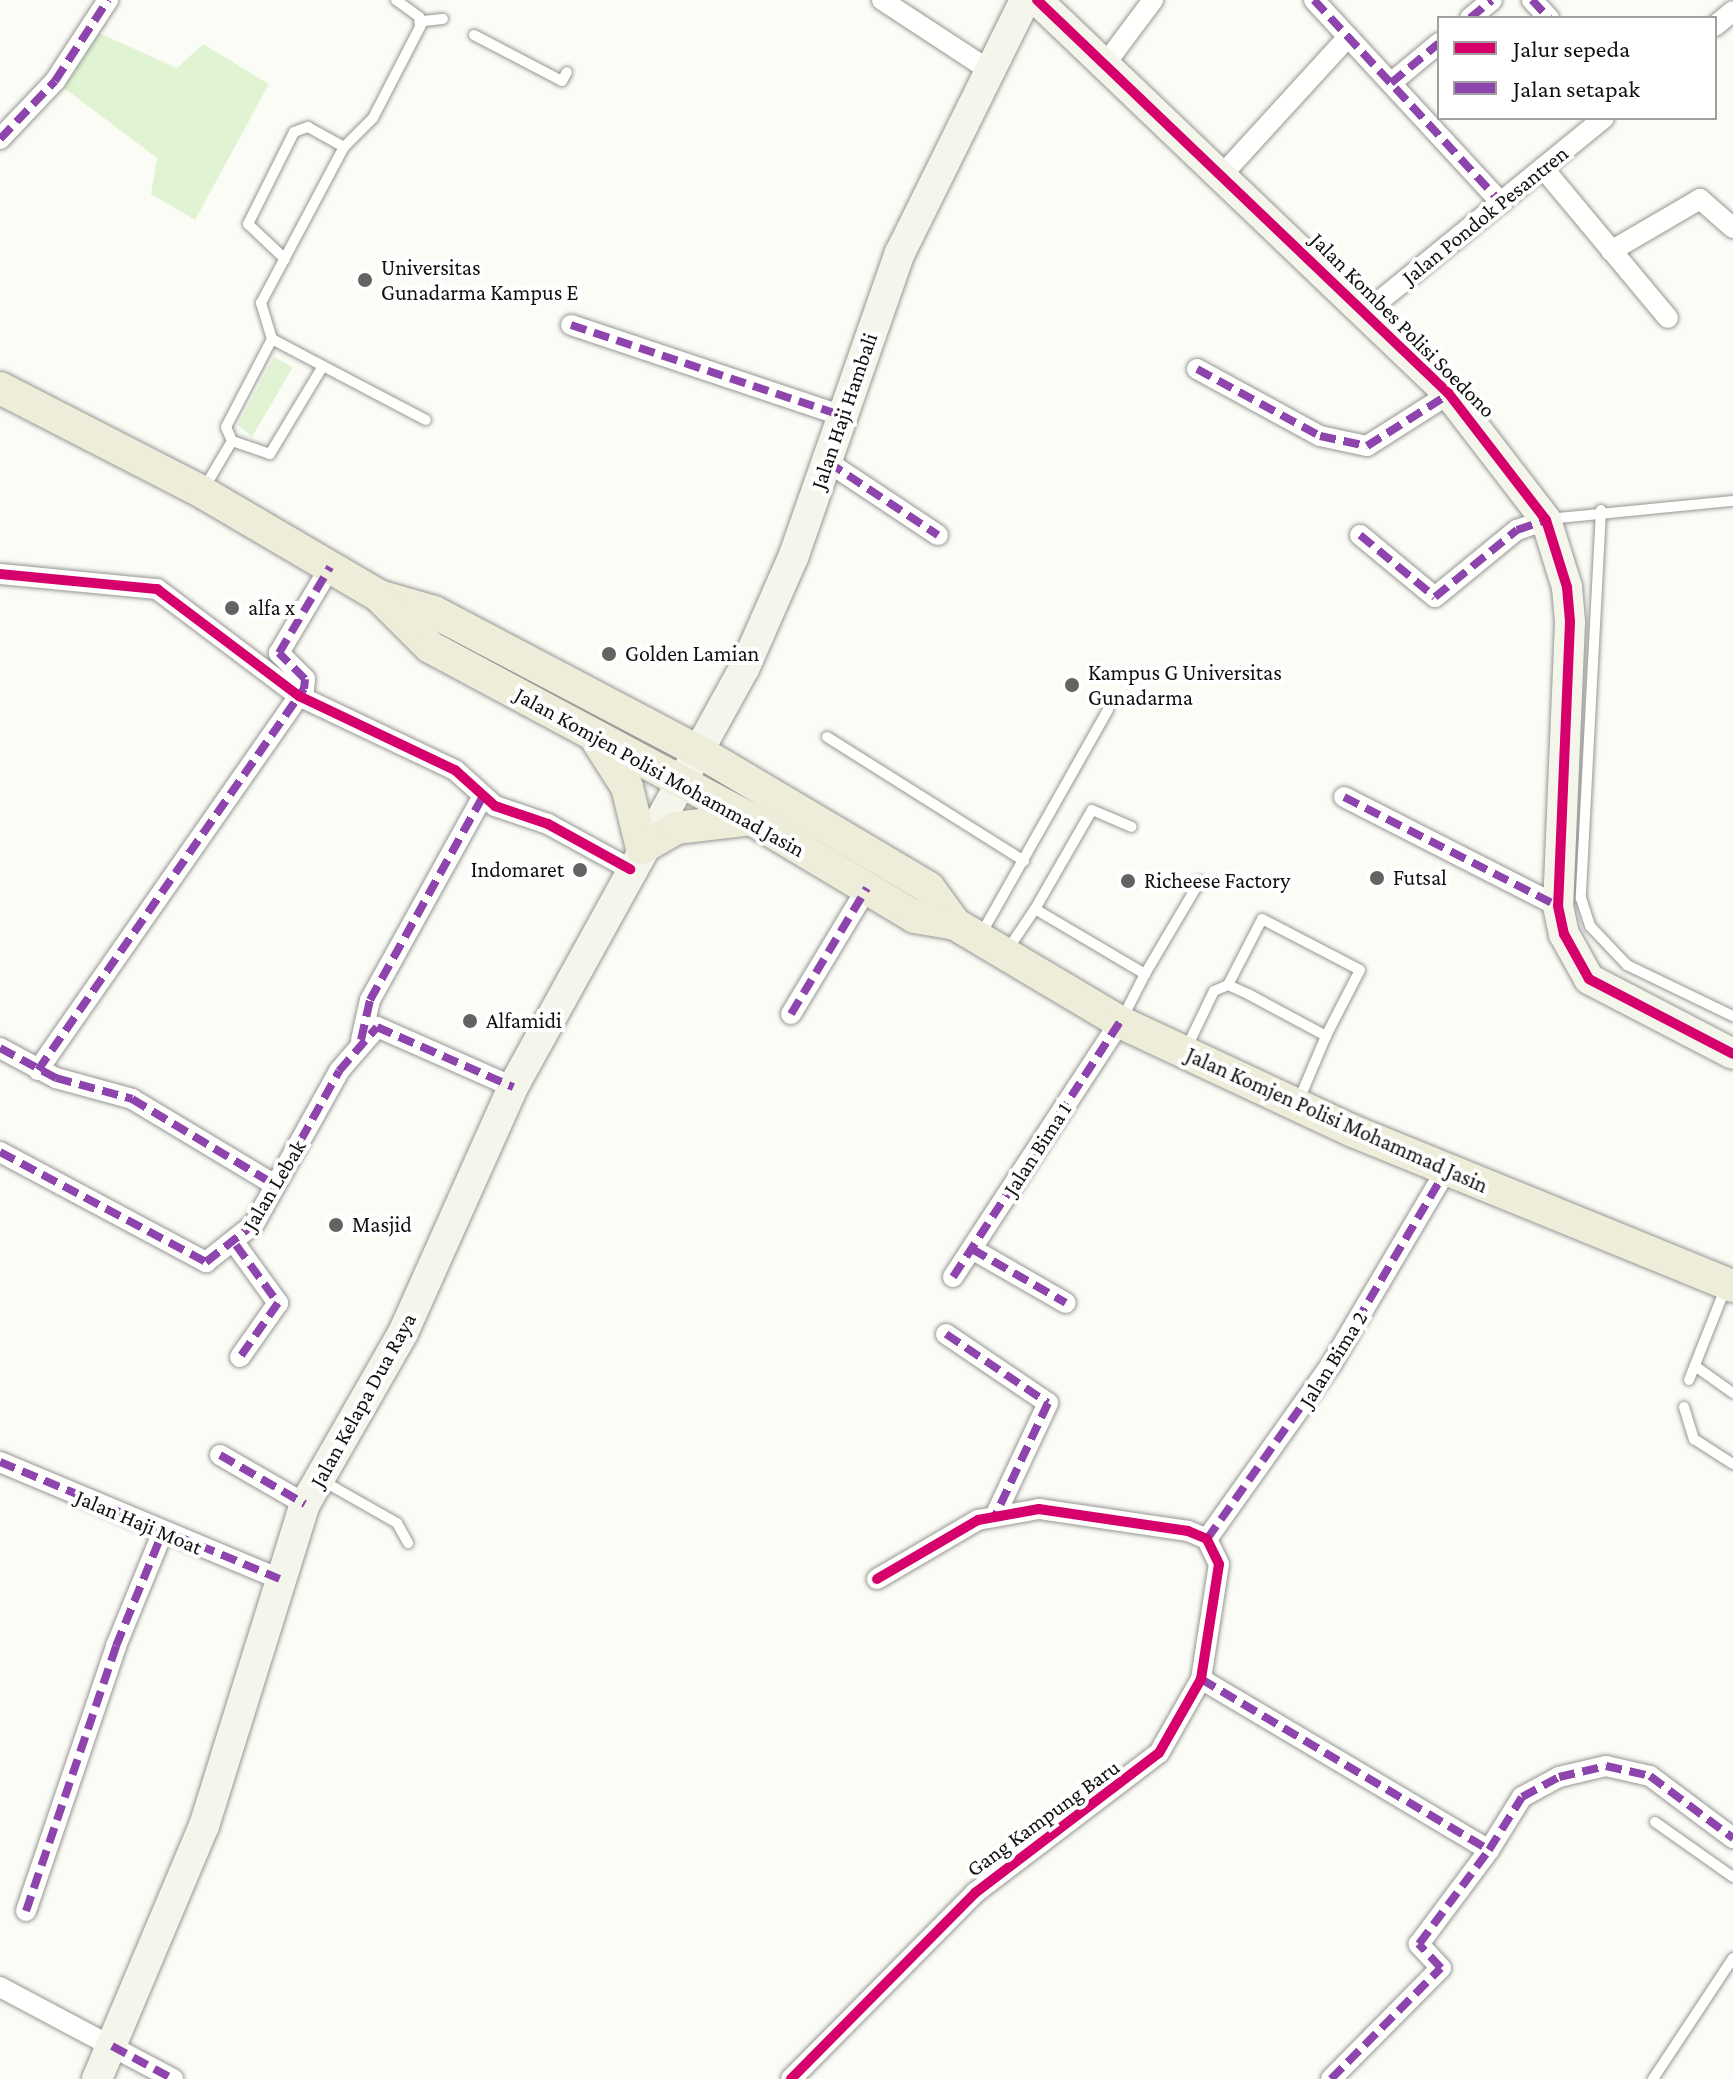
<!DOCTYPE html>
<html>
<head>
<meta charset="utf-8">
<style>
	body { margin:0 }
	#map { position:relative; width:1733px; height:2079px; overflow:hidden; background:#fcfcf7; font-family:"Crimson Pro",serif }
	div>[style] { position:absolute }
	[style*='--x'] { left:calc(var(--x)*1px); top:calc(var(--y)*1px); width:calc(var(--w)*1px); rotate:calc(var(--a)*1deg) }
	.green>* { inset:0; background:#e0f4d4 }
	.roads { filter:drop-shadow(0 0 2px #969694) drop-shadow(0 0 2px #969694) }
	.lane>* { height:10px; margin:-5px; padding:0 5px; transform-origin:5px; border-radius:5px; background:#fffffe }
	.street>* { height:20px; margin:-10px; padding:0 10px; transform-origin:10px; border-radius:10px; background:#fffffe }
	.secondary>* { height:30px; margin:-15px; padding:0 15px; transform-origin:15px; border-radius:15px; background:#f5f6eb }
	.primary>* { height:32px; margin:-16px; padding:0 16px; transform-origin:16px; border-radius:16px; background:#eeedda }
	.quiet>* { height:8px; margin-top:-4px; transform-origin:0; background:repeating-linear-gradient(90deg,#8e44ad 0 16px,transparent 0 24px) }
	.cycleway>* { height:10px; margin:-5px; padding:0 5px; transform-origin:5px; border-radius:5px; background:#d6006c }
	.dots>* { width:22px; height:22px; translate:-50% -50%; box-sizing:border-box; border:4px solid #fff; border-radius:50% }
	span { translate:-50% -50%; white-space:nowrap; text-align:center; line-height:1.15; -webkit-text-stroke:8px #fff; paint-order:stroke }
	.street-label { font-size:22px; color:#101010 }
	.poi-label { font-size:22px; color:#101010 }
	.left { translate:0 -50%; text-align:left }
	.right { translate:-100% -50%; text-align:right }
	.legend { position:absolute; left:1437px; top:16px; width:280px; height:104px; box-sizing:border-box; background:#fff; border:2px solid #9f9f9f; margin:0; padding:10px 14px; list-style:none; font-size:24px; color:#101010 }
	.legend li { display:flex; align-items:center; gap:16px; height:40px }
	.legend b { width:40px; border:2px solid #9f9f9f }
</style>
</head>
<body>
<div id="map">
	<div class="green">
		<i style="clip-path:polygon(99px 33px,177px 68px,203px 44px,269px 84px,195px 220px,151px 194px,157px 158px,64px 88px)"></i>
		<i style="clip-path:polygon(274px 357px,293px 367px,252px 437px,238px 425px)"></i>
	</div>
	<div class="roads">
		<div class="lane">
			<i style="--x:396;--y:0;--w:29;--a:36"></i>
			<i style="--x:419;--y:17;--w:9;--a:84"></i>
			<i style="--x:474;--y:35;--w:99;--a:27.6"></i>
			<i style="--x:562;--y:81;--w:10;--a:-61"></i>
			<i style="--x:285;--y:259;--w:51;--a:-136.6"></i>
			<i style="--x:248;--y:224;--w:103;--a:-63.4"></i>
			<i style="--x:294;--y:132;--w:15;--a:-20"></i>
			<i style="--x:308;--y:127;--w:41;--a:29.1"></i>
			<i style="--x:272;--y:339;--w:38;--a:-107"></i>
			<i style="--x:261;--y:303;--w:177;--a:-62"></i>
			<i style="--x:344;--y:147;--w:41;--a:-45"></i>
			<i style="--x:373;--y:118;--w:109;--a:-62.7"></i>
			<i style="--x:423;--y:21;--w:20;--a:-6"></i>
			<i style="--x:272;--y:339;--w:58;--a:27.9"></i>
			<i style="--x:323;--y:366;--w:103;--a:121.1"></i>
			<i style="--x:270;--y:454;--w:40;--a:-161.1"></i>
			<i style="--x:232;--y:441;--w:15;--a:-113"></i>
			<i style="--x:226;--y:427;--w:99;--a:-62.4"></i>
			<i style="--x:323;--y:366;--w:116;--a:27.7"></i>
			<i style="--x:203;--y:490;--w:57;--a:-59.4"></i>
			<i style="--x:1601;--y:510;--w:389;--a:93"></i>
			<i style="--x:1581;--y:898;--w:29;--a:72"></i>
			<i style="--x:1590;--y:926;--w:54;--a:46.5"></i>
			<i style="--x:1627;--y:965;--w:118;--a:25.7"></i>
			<i style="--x:1548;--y:519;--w:186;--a:-5.6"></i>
			<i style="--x:827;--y:737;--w:233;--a:32.2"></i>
			<i style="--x:1035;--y:909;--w:114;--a:-60.1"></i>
			<i style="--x:1092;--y:810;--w:43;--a:23"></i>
			<i style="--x:980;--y:936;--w:260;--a:-60.5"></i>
			<i style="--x:1006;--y:952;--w:52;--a:-56"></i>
			<i style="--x:1035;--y:909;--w:128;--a:30.6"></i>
			<i style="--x:1145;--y:974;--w:48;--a:117.1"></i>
			<i style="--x:1145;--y:974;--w:108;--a:-59.4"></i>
			<i style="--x:1228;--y:985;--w:74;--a:-62.7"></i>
			<i style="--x:1262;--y:919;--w:110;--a:27.5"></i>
			<i style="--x:1360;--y:970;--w:74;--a:117.3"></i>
			<i style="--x:1187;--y:1047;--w:62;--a:-64.3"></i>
			<i style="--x:1214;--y:991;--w:15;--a:-23"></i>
			<i style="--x:1228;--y:985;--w:22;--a:24"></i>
			<i style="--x:1248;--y:994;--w:89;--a:28.3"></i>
			<i style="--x:1326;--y:1036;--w:69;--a:112.9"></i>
			<i style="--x:1695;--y:1366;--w:47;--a:35.4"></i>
			<i style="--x:1689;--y:1380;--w:98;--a:-68.4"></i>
			<i style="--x:1684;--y:1407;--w:34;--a:73"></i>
			<i style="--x:1694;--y:1439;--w:46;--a:32.7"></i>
			<i style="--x:323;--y:1481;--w:85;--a:29.6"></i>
			<i style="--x:397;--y:1523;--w:23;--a:61"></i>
			<i style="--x:1655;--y:1822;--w:95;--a:35.2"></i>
			<i style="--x:1653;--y:2079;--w:145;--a:-56.5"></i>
		</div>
		<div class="street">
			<i style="--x:882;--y:0;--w:128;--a:33.2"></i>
			<i style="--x:1314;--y:0;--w:276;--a:47.3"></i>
			<i style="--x:1532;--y:0;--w:25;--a:47"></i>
			<i style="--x:1470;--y:18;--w:28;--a:-39"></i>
			<i style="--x:1715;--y:26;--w:23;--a:-40"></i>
			<i style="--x:1106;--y:63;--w:79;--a:-53.3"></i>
			<i style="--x:1391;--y:83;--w:62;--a:-39.8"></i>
			<i style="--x:0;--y:139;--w:80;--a:-46.5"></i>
			<i style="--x:55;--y:81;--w:97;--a:-56.8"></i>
			<i style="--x:1543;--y:168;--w:195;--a:50.2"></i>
			<i style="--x:1221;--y:176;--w:188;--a:-47.6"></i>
			<i style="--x:1611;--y:251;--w:103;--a:-30.3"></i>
			<i style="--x:1700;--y:199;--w:44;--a:41.3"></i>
			<i style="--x:1366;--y:312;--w:307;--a:-39.2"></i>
			<i style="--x:571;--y:325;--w:287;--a:18.5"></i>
			<i style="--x:1197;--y:369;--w:140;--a:28.6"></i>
			<i style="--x:1320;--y:436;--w:48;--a:12"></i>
			<i style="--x:1367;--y:446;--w:97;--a:-32.4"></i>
			<i style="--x:828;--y:462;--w:132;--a:33.6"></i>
			<i style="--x:1360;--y:535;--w:97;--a:39.6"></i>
			<i style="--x:1435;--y:597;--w:106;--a:-39.3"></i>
			<i style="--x:1517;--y:530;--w:31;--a:-19"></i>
			<i style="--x:0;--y:574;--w:158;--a:5.5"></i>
			<i style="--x:157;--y:589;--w:178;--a:37"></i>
			<i style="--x:299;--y:696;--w:173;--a:25.4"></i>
			<i style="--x:455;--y:770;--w:54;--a:42"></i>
			<i style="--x:495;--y:806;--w:56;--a:18.8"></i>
			<i style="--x:548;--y:824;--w:94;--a:28.8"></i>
			<i style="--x:1344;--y:797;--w:240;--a:27"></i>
			<i style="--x:791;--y:1014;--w:147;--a:-58.9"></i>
			<i style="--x:361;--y:1040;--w:41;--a:-77.3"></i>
			<i style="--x:370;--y:1000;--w:231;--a:-61"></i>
			<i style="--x:0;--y:1048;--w:64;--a:28.2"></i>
			<i style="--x:56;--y:1078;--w:79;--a:15.4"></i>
			<i style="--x:132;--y:1099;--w:167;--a:31"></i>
			<i style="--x:38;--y:1070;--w:465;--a:-55.1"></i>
			<i style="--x:304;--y:689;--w:10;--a:-84"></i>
			<i style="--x:305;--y:679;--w:37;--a:-135"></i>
			<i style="--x:279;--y:653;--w:100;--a:-59.3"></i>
			<i style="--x:0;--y:1152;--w:234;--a:28.1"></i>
			<i style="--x:206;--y:1262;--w:61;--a:-38.4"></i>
			<i style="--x:254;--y:1224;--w:175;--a:-60.9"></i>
			<i style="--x:339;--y:1071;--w:58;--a:-49.2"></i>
			<i style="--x:377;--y:1027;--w:149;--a:23.8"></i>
			<i style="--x:236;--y:1245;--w:72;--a:54.1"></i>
			<i style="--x:278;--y:1303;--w:66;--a:125.1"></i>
			<i style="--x:972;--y:1249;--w:108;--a:29.9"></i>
			<i style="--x:953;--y:1277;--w:305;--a:-56.8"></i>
			<i style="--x:946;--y:1334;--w:123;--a:34.1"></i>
			<i style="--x:1048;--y:1403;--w:123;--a:115.1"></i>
			<i style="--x:220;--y:1455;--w:98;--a:30"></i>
			<i style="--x:0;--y:1462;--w:303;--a:22.7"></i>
			<i style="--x:1207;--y:1539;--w:216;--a:-54.6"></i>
			<i style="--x:1332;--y:1363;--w:224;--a:-59.4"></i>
			<i style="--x:1201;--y:1679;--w:335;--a:30.7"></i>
			<i style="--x:1489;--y:1850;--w:62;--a:-58.1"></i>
			<i style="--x:1522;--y:1797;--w:42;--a:-28.4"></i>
			<i style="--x:1559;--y:1777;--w:48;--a:-13.2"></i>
			<i style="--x:1606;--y:1766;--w:45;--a:12.8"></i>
			<i style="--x:1650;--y:1776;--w:104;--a:36.8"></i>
			<i style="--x:26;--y:1911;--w:280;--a:-71.2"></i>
			<i style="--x:116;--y:1646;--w:121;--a:-67.7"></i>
			<i style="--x:0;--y:1987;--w:196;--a:28"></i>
			<i style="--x:791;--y:2079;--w:262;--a:-45.3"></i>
			<i style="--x:975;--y:1893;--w:231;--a:-37.3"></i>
			<i style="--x:1159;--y:1753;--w:85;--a:-60.4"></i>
			<i style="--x:1201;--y:1679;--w:116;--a:-81.1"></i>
			<i style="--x:1219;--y:1564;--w:28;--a:-116"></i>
			<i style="--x:1207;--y:1539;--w:21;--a:-157"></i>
			<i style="--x:1188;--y:1531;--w:151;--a:-171.6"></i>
			<i style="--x:1039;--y:1509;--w:62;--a:169.8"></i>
			<i style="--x:978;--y:1520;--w:117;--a:149.7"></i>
			<i style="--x:1331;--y:2079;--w:156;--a:-45.3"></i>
			<i style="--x:1441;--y:1968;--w:33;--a:-133"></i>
			<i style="--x:1419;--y:1944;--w:117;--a:-53.3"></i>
		</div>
		<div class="secondary">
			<i style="--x:1037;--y:0;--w:570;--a:43.72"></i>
			<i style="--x:1449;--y:394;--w:159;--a:52.4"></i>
			<i style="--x:1546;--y:520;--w:70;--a:72.6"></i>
			<i style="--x:1567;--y:587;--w:35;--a:85"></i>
			<i style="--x:1570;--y:622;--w:284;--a:92.4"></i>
			<i style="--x:1558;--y:906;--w:29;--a:78"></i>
			<i style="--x:1564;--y:934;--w:51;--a:60.9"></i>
			<i style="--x:1589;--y:979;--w:162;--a:27.5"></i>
			<i style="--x:97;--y:2079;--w:275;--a:-67.1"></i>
			<i style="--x:204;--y:1826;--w:337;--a:-72.6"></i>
			<i style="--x:305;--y:1504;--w:197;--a:-60.2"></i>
			<i style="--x:403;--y:1333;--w:269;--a:-65.9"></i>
			<i style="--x:513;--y:1087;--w:478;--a:-61.1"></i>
			<i style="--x:744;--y:669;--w:124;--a:-66.3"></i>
			<i style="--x:794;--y:555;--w:320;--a:-70.7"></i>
			<i style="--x:900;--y:253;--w:282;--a:-63.7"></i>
		</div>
		<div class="primary">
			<i style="--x:0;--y:388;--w:227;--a:27.2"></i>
			<i style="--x:202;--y:492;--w:205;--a:30.4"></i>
			<i style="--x:379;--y:596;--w:57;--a:16.2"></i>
			<i style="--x:434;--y:612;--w:301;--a:27.8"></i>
			<i style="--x:700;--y:752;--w:266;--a:30.7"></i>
			<i style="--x:929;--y:888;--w:44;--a:54.2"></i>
			<i style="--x:379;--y:596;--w:72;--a:45"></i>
			<i style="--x:430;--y:647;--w:364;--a:28.2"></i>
			<i style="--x:751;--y:819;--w:191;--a:30.9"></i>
			<i style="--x:915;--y:917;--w:41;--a:9.9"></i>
			<i style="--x:955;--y:924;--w:192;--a:30.7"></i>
			<i style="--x:1120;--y:1022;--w:257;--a:25.1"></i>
			<i style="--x:1353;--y:1131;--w:410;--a:22.2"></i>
			<i style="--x:595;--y:737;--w:59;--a:57.4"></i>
			<i style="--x:627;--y:787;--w:63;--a:76.2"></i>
			<i style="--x:642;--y:848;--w:39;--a:-30"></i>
			<i style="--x:676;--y:828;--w:76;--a:-6.8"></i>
		</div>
	</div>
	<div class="quiet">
		<i style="--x:1314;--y:0;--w:276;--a:47.3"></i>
		<i style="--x:1532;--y:0;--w:25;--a:47"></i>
		<i style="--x:1470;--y:18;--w:28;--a:-39"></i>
		<i style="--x:1391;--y:83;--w:62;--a:-39.8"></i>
		<i style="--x:0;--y:139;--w:80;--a:-46.5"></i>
		<i style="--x:55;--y:81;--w:97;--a:-56.8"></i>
		<i style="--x:571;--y:325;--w:287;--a:18.5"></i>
		<i style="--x:1197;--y:369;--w:140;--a:28.6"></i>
		<i style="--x:1320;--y:436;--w:48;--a:12"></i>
		<i style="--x:1367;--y:446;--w:97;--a:-32.4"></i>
		<i style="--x:828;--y:462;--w:132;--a:33.6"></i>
		<i style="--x:1360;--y:535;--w:97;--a:39.6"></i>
		<i style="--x:1435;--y:597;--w:106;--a:-39.3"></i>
		<i style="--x:1517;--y:530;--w:31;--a:-19"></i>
		<i style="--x:1344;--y:797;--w:240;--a:27"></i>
		<i style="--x:791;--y:1014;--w:147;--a:-58.9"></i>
		<i style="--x:361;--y:1040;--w:41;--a:-77.3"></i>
		<i style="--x:370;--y:1000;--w:231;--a:-61"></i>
		<i style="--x:0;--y:1048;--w:64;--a:28.2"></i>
		<i style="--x:56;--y:1078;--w:79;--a:15.4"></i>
		<i style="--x:132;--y:1099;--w:167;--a:31"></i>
		<i style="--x:38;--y:1070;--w:465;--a:-55.1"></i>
		<i style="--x:304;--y:689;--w:10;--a:-84"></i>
		<i style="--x:305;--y:679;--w:37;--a:-135"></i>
		<i style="--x:279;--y:653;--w:100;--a:-59.3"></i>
		<i style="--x:0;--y:1152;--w:234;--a:28.1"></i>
		<i style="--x:206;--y:1262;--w:61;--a:-38.4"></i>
		<i style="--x:254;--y:1224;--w:175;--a:-60.9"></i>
		<i style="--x:339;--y:1071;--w:58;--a:-49.2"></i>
		<i style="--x:377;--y:1027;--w:149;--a:23.8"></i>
		<i style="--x:236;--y:1245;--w:72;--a:54.1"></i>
		<i style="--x:278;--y:1303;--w:66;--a:125.1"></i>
		<i style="--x:972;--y:1249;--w:108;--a:29.9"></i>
		<i style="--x:953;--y:1277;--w:305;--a:-56.8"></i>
		<i style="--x:946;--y:1334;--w:123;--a:34.1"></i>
		<i style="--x:1048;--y:1403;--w:123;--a:115.1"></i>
		<i style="--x:220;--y:1455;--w:98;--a:30"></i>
		<i style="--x:0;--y:1462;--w:303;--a:22.7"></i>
		<i style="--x:1207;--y:1539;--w:216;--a:-54.6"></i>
		<i style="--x:1332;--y:1363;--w:224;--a:-59.4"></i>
		<i style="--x:1201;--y:1679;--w:335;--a:30.7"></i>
		<i style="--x:1489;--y:1850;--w:62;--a:-58.1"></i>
		<i style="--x:1522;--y:1797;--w:42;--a:-28.4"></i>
		<i style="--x:1559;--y:1777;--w:48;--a:-13.2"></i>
		<i style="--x:1606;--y:1766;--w:45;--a:12.8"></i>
		<i style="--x:1650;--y:1776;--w:104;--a:36.8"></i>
		<i style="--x:26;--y:1911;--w:280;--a:-71.2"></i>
		<i style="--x:116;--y:1646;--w:121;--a:-67.7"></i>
		<i style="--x:112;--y:2046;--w:69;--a:28.4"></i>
		<i style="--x:1331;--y:2079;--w:156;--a:-45.3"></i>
		<i style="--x:1441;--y:1968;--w:33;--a:-133"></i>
		<i style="--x:1419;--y:1944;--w:117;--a:-53.3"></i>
	</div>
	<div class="cycleway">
		<i style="--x:1037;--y:0;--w:570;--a:43.72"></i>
		<i style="--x:1449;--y:394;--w:159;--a:52.4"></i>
		<i style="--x:1546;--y:520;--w:70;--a:72.6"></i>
		<i style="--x:1567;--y:587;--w:35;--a:85"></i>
		<i style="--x:1570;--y:622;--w:284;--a:92.4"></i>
		<i style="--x:1558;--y:906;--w:29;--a:78"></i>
		<i style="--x:1564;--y:934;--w:51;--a:60.9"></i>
		<i style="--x:1589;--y:979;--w:162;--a:27.5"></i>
		<i style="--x:0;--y:574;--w:158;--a:5.5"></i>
		<i style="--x:157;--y:589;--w:178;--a:37"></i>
		<i style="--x:299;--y:696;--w:173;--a:25.4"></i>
		<i style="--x:455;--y:770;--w:54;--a:42"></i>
		<i style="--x:495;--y:806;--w:56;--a:18.8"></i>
		<i style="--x:548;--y:824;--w:94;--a:28.8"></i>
		<i style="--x:791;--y:2079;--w:262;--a:-45.3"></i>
		<i style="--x:975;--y:1893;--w:231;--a:-37.3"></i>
		<i style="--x:1159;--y:1753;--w:85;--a:-60.4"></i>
		<i style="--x:1201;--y:1679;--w:116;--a:-81.1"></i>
		<i style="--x:1219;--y:1564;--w:28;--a:-116"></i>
		<i style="--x:1207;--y:1539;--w:21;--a:-157"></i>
		<i style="--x:1188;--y:1531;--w:151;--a:-171.6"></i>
		<i style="--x:1039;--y:1509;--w:62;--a:169.8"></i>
		<i style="--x:978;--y:1520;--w:117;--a:149.7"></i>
	</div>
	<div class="dots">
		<i style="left:365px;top:280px;background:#636361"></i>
		<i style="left:232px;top:608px;background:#636361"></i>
		<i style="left:609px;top:654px;background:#636361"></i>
		<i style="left:1072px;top:685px;background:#636361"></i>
		<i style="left:580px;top:870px;background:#636361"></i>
		<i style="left:1377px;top:878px;background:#636361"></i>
		<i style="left:1128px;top:881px;background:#636361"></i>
		<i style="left:470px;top:1021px;background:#636361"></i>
		<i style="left:336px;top:1225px;background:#636361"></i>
	</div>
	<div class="street-label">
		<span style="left:1485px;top:215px;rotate:-39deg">Jalan Pondok Pesantren</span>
		<span style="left:1403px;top:325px;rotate:45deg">Jalan Kombes Polisi Soedono</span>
		<span style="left:844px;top:411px;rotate:-71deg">Jalan Haji Hambali</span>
		<span style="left:660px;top:772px;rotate:29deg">Jalan Komjen Polisi Mohammad Jasin</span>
		<span style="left:1337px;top:1120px;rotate:24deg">Jalan Komjen Polisi Mohammad Jasin</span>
		<span style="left:1037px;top:1149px;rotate:-57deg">Jalan Bima 1</span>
		<span style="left:274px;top:1185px;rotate:-59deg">Jalan Lebak</span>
		<span style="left:1333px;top:1359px;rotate:-58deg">Jalan Bima 2</span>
		<span style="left:363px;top:1400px;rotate:-61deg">Jalan Kelapa Dua Raya</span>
		<span style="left:139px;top:1522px;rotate:23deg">Jalan Haji Moat</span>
		<span style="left:1043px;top:1818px;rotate:-36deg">Gang Kampung Baru</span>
	</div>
	<div class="poi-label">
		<span class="left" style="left:381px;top:280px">Universitas<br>Gunadarma Kampus E</span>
		<span class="left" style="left:248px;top:608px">alfa x</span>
		<span class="left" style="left:625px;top:654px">Golden Lamian</span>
		<span class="left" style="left:1088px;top:685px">Kampus G Universitas<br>Gunadarma</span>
		<span class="right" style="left:564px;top:870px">Indomaret</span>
		<span class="left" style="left:1393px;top:878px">Futsal</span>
		<span class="left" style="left:1144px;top:881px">Richeese Factory</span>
		<span class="left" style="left:486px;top:1021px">Alfamidi</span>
		<span class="left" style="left:352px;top:1225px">Masjid</span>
	</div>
	<ul class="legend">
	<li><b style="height:10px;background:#d6006c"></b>Jalur sepeda</li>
	<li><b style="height:10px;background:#8e44ad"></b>Jalan setapak</li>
	</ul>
</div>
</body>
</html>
